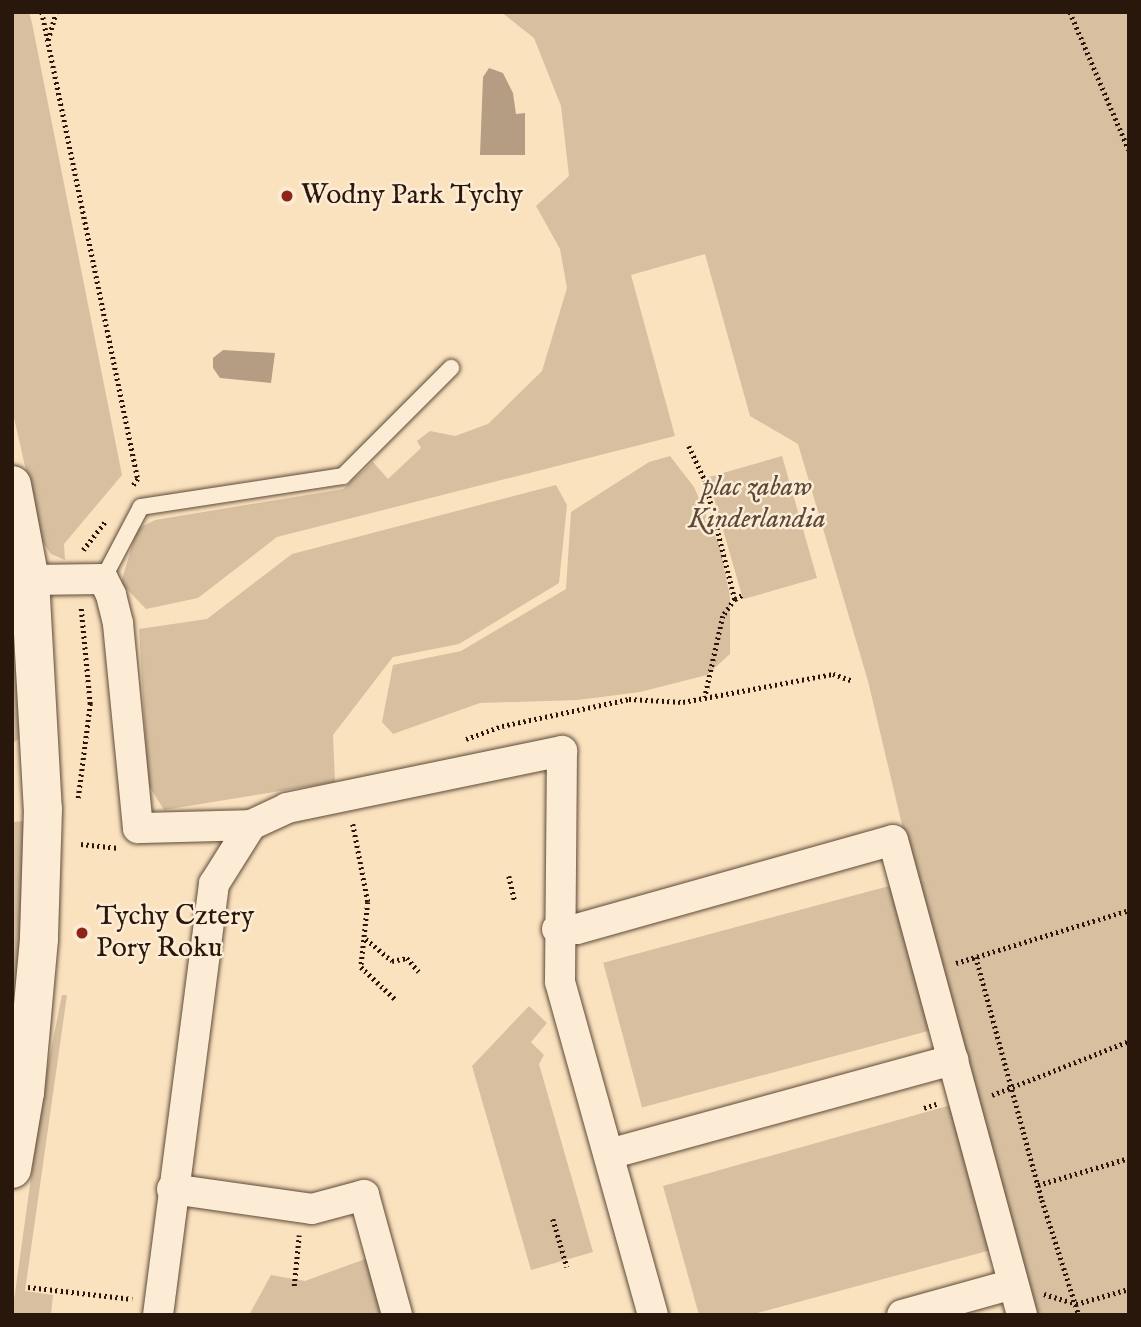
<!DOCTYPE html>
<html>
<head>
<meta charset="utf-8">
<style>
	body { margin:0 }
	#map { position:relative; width:1141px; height:1327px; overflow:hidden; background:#fbe2bf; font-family:"IM FELL English",serif }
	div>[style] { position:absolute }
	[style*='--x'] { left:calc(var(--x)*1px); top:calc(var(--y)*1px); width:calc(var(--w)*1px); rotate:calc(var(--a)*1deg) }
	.green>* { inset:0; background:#d7bfa0; transform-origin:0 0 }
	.water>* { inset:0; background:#b49d82 }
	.path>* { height:4.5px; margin-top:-2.25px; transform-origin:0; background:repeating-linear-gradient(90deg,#29170b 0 2px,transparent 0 5.5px) }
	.roads { filter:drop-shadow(0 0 2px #5e4a38) drop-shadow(0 0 2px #5e4a38) }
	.service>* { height:16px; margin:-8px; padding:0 8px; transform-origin:8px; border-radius:8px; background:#fcecd5 }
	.minor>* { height:30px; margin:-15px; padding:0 15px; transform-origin:15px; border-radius:15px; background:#fcecd5 }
	.tertiary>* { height:38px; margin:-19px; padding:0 19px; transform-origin:19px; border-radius:19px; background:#fcecd5 }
	.dots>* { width:19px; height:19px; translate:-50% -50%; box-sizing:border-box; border:4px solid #fcecd5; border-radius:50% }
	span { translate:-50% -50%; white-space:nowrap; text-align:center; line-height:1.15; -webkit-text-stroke:5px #fcecd5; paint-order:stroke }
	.poi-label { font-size:28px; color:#29170b }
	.left { translate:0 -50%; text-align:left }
	.park-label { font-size:28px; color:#5d4938; font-style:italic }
	.frame { position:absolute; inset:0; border:14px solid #29170b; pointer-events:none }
</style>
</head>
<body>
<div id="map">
	<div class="green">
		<i style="clip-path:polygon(12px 12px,29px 12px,32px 23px,122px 475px,64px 544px,65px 560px,51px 554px,42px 541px,12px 409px)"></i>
		<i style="clip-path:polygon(501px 12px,1129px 12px,1129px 1315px,1029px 1315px,932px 952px,868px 681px,798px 444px,750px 416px,705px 254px,631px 275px,675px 436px,277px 537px,198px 598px,146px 609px,121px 583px,137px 529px,155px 520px,343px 489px,373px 462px,388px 479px,421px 448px,417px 441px,430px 431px,455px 436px,488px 424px,542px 371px,567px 288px,560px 249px,536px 206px,569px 176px,561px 106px,534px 38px)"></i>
		<i style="clip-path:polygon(670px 456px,694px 487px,720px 547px,730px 597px,730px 654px,707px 675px,640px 692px,578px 700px,480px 703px,393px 734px,382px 722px,393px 665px,461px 651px,566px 589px,571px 512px,649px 462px)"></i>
		<i style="left:782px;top:456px;width:127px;height:77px;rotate:74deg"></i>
		<i style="clip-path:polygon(556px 485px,567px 505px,559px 583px,459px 644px,393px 657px,333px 735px,335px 782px,164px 810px,148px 784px,139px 629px,207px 619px,292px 554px)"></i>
		<i style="clip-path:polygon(12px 553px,27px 732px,12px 744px)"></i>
		<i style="clip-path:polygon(25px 821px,22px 925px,12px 1061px,12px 822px)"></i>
		<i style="left:893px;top:885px;width:150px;height:300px;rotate:75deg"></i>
		<i style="clip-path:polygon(62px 995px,67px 995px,25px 1291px,53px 1295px,51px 1315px,12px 1315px,43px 1090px)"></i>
		<i style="clip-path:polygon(529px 1006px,547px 1023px,531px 1042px,544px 1055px,539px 1064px,593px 1252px,531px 1270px,472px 1066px)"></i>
		<i style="clip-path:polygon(951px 1105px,991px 1250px,750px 1315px,699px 1315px,663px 1186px)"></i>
		<i style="clip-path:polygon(368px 1258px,384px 1315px,249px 1315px,271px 1275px,305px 1281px)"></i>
	</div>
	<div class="water">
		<i style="clip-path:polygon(489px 68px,503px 73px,513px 93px,516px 114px,525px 113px,525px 155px,480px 155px,483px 77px)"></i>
		<i style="clip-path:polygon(223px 350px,275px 353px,271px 383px,220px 378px,213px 368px,213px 358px)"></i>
	</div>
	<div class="path">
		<i style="--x:42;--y:12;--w:477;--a:78.4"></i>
		<i style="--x:138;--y:479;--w:9;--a:126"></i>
		<i style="--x:1070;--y:12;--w:150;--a:66.9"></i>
		<i style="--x:48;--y:40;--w:29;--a:-74"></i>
		<i style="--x:689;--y:446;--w:38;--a:65"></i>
		<i style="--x:705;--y:480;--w:123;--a:75.9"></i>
		<i style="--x:735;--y:599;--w:21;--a:125"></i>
		<i style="--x:723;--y:616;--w:83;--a:102.5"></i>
		<i style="--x:83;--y:550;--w:37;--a:-52"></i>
		<i style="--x:735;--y:599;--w:10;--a:-29"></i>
		<i style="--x:466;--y:739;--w:38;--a:-20"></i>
		<i style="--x:502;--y:726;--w:130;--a:-12"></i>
		<i style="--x:629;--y:699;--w:54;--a:3.2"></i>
		<i style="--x:683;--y:702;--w:153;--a:-10.6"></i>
		<i style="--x:833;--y:674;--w:21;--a:19"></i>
		<i style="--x:78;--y:798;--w:95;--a:-82.7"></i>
		<i style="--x:90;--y:704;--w:96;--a:-95.4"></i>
		<i style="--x:353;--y:824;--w:79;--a:79.1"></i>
		<i style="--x:368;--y:902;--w:65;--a:96.1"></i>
		<i style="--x:361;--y:967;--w:47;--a:43.3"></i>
		<i style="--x:81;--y:844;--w:38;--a:6"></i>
		<i style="--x:509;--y:876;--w:26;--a:77"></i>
		<i style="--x:366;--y:939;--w:34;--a:40"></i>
		<i style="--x:392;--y:961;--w:15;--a:-11"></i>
		<i style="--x:407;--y:958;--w:18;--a:49"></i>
		<i style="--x:976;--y:957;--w:252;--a:74.8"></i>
		<i style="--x:1042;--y:1200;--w:121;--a:72.2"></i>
		<i style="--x:956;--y:963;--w:181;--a:-17"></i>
		<i style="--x:992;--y:1095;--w:147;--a:-21.5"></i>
		<i style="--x:924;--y:1108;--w:13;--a:-18"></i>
		<i style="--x:1038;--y:1185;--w:95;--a:-16.5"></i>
		<i style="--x:553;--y:1219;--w:50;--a:73.7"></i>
		<i style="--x:294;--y:1286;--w:51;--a:-84.4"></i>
		<i style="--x:28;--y:1287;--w:105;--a:6.6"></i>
		<i style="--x:1044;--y:1294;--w:34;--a:17"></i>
		<i style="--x:1076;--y:1304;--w:55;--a:-15.8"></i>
	</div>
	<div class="roads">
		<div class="service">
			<i style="--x:103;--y:579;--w:81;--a:-62.2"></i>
			<i style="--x:141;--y:507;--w:204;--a:-8.7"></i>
			<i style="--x:343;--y:476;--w:153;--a:-45"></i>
		</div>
		<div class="minor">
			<i style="--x:30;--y:580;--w:73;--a:-0.8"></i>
			<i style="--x:103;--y:579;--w:18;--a:63"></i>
			<i style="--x:111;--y:595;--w:30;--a:76"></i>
			<i style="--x:118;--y:624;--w:205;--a:84.4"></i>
			<i style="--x:138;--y:828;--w:113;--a:-1.5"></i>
			<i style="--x:557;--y:929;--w:20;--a:0"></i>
			<i style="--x:577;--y:929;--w:328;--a:-15.7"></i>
			<i style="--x:893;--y:840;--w:492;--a:74.8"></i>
			<i style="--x:609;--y:1154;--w:357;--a:-15.3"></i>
			<i style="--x:172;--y:1189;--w:141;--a:8.1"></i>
			<i style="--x:312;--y:1209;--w:54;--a:-15.1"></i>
			<i style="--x:364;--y:1195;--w:124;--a:74.6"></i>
			<i style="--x:158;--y:1315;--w:435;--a:-82.6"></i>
			<i style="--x:214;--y:884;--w:70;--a:-57.9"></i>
			<i style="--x:251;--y:825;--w:40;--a:-25"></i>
			<i style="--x:287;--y:808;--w:281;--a:-11.7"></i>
			<i style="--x:562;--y:751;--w:231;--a:90.5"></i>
			<i style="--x:560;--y:982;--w:346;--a:74.4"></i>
			<i style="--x:902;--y:1315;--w:115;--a:-15.6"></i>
		</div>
		<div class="tertiary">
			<i style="--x:12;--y:485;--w:97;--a:79.3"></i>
			<i style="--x:30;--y:580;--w:229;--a:86.8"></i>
			<i style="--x:43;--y:809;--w:130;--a:91.8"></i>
			<i style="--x:39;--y:939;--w:154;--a:95.2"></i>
			<i style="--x:25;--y:1092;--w:78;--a:99.6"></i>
		</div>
	</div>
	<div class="dots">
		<i style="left:287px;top:196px;background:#8f2418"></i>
		<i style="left:82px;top:933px;background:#8f2418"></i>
	</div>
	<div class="poi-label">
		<span class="left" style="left:301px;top:196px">Wodny Park Tychy</span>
		<span class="left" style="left:96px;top:933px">Tychy Cztery<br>Pory Roku</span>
	</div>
	<div class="park-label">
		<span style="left:757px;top:504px">plac zabaw<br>Kinderlandia</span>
	</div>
	<div class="frame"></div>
</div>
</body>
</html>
